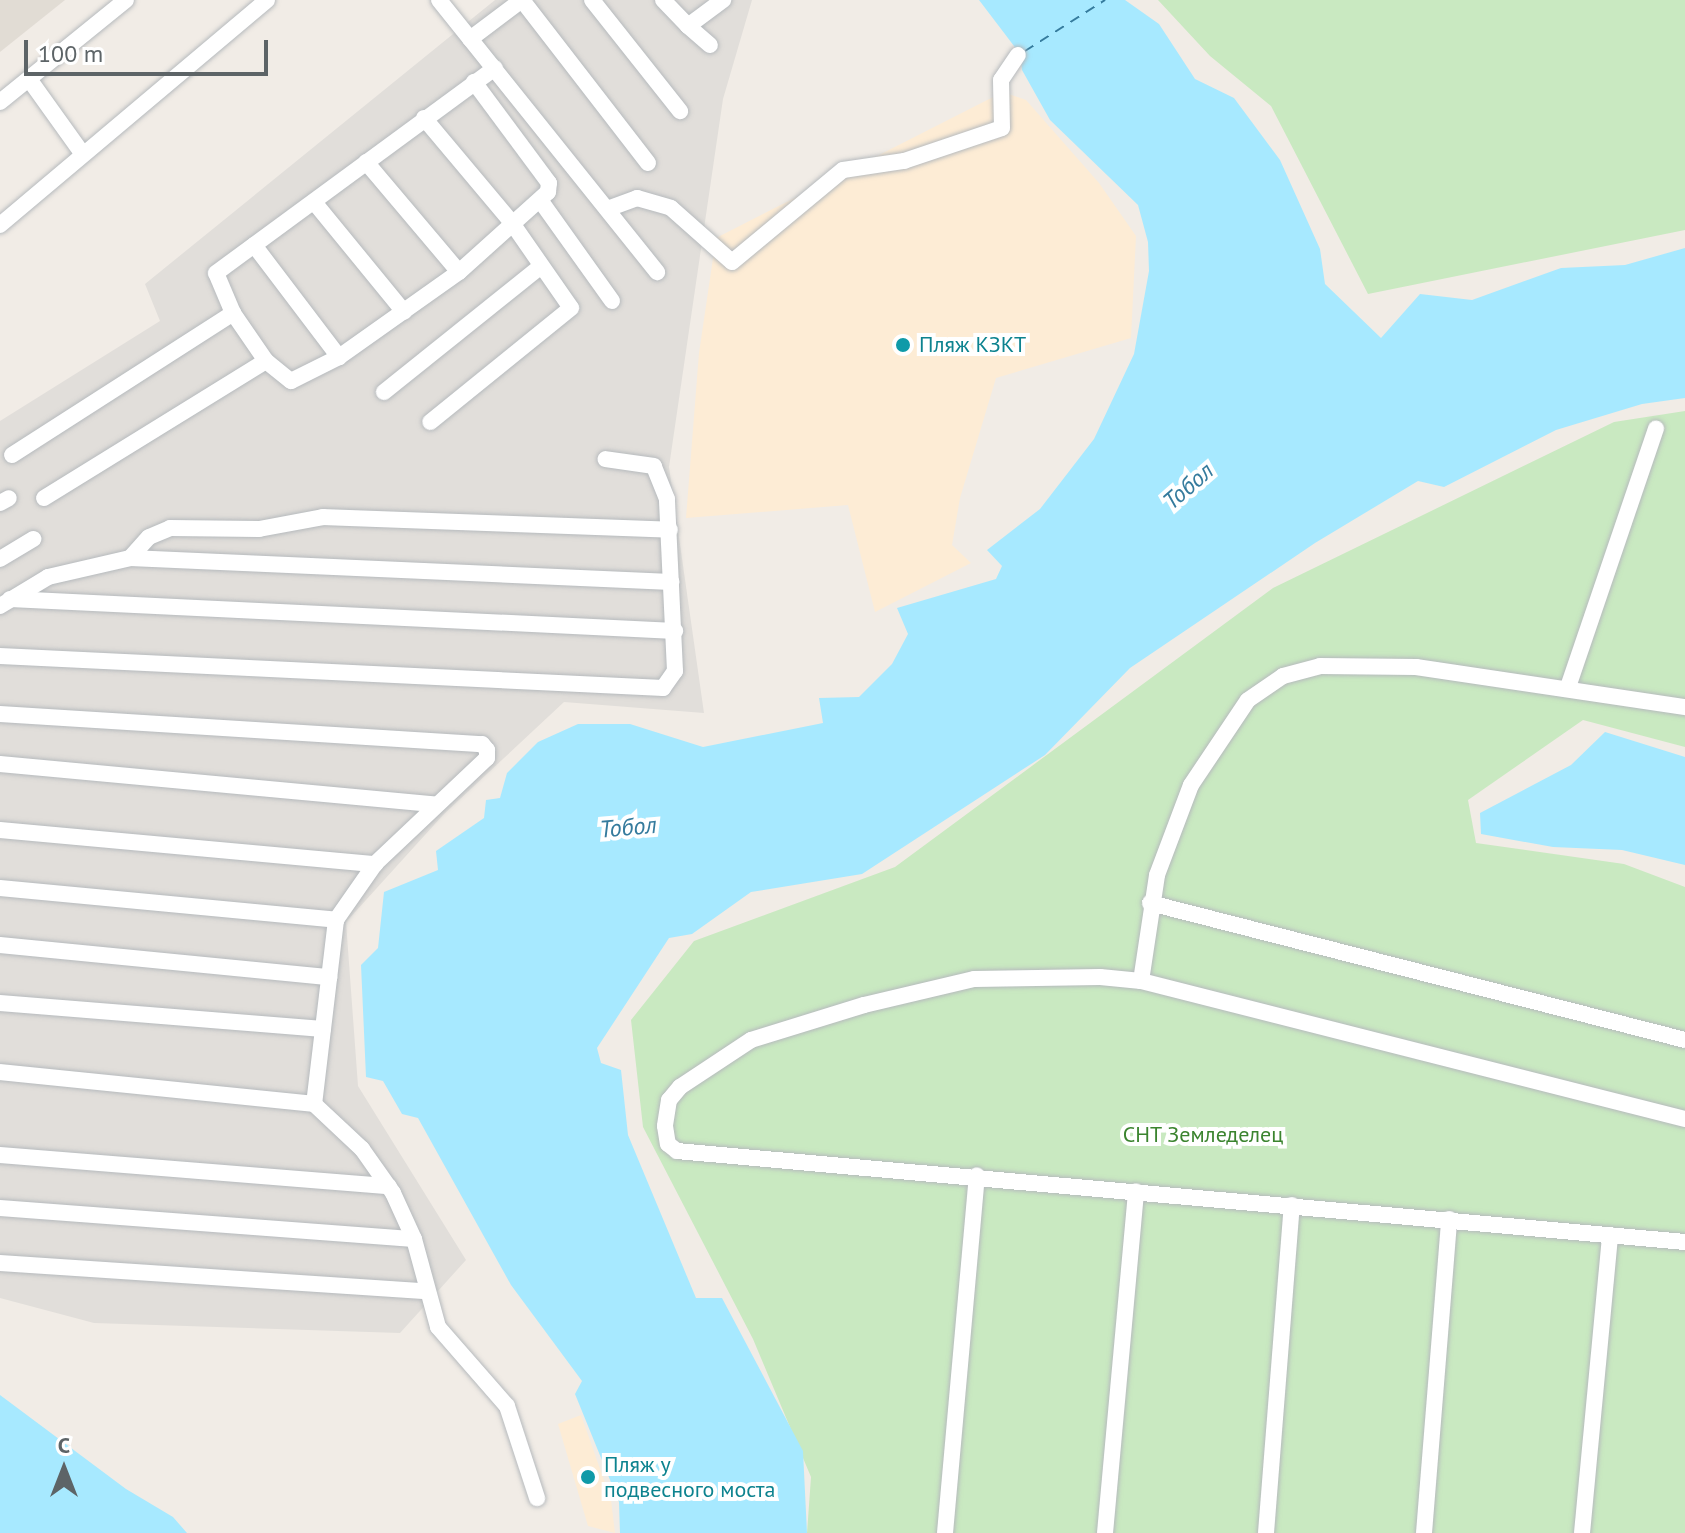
<!DOCTYPE html>
<html>
<head>
<meta charset="utf-8">
<style>
	body { margin:0 }
	#map { position:relative; width:1685px; height:1533px; overflow:hidden; background:#f1ece6; font-family:"PT Sans",sans-serif }
	div>[style] { position:absolute }
	[style*='--x'] { left:calc(var(--x)*1px); top:calc(var(--y)*1px); width:calc(var(--w)*1px); rotate:calc(var(--a)*1deg) }
	.industrial>* { inset:0; background:#e1deda }
	.education>* { inset:0; background:#e1dcd4 }
	.green>* { inset:0; background:#c9e9c1 }
	.sand>* { inset:0; background:#fdecd5 }
	.water>* { inset:0; background:#a7e9ff }
	.ferry>* { height:2px; margin-top:-1px; transform-origin:0; background:repeating-linear-gradient(90deg,#357b9d 0 10px,transparent 0 18px) }
	.roads { filter:drop-shadow(0 0 2px #b6babd) drop-shadow(0 0 2px #b6babd) }
	.minor>* { height:16px; margin:-8px; padding:0 8px; transform-origin:8px; border-radius:8px; background:#fff }
	.dots>* { width:22px; height:22px; translate:-50% -50%; box-sizing:border-box; border:4px solid #fff; border-radius:50% }
	span { translate:-50% -50%; white-space:nowrap; text-align:center; line-height:1.15; -webkit-text-stroke:8px #fff; paint-order:stroke }
	.culture-label { font-size:22px; color:#0d838f }
	.left { translate:0 -50%; text-align:left }
	.park-label { font-size:22px; color:#3b842f }
	.water-label { font-size:24px; color:#357b9d; font-style:italic }
	.north { position:absolute; left:24px; top:1429px; width:80px; height:80px; -webkit-text-stroke:6px #fff; paint-order:stroke; rotate:0deg; font-size:22px; font-weight:700; line-height:32px; text-align:center; color:#5d6467 }
	.north::after { content:''; display:block; margin:auto; width:28px; height:36px; background:#5d6467; clip-path:polygon(50% 0,100% 100%,50% 72%,0 100%) }
	.scale { position:absolute; left:24px; top:40px; width:244px; height:36px; box-sizing:border-box; border:4px solid #5d6467; border-top:0; padding-left:10px; font-size:24px; line-height:28px; white-space:nowrap; color:#5d6467; -webkit-text-stroke:6px #fff; paint-order:stroke }
</style>
</head>
<body>
<div id="map">
	<div class="industrial">
		<i style="clip-path:polygon(495px 0,752px 0,723px 99px,669px 467px,704px 713px,564px 702px,444px 814px,346px 922px,358px 1086px,466px 1260px,400px 1333px,94px 1323px,0 1298px,0 421px,160px 321px,145px 284px)"></i>
	</div>
	<div class="education">
		<i style="clip-path:polygon(0 0,65px 0,0 52px)"></i>
	</div>
	<div class="green">
		<i style="clip-path:polygon(1158px 0,1685px 0,1685px 230px,1368px 294px,1271px 106px,1210px 56px)"></i>
		<i style="clip-path:polygon(1685px 411px,1685px 747px,1583px 720px,1468px 800px,1476px 843px,1624px 864px,1685px 887px,1685px 1533px,807px 1533px,811px 1477px,753px 1339px,643px 1127px,631px 1020px,694px 941px,895px 867px,1273px 588px,1614px 422px)"></i>
	</div>
	<div class="sand">
		<i style="clip-path:polygon(1003px 92px,1026px 100px,1099px 183px,1136px 236px,1131px 338px,996px 378px,960px 498px,952px 545px,971px 563px,875px 612px,848px 505px,686px 518px,699px 353px,716px 238px)"></i>
		<i style="clip-path:polygon(581px 1415px,611px 1500px,615px 1533px,588px 1526px,558px 1424px)"></i>
	</div>
	<div class="water">
		<i style="clip-path:polygon(979px 0,1125px 0,1159px 24px,1195px 79px,1234px 98px,1280px 160px,1320px 249px,1325px 284px,1381px 338px,1420px 294px,1472px 300px,1561px 268px,1625px 265px,1685px 248px,1685px 398px,1642px 404px,1556px 430px,1444px 487px,1418px 481px,1315px 543px,1130px 668px,1045px 755px,862px 874px,751px 892px,692px 934px,669px 938px,597px 1048px,601px 1063px,621px 1070px,628px 1135px,696px 1298px,722px 1298px,803px 1451px,807px 1533px,620px 1533px,619px 1502px,575px 1394px,582px 1381px,511px 1285px,418px 1118px,402px 1114px,383px 1081px,366px 1077px,361px 965px,378px 948px,384px 892px,438px 870px,436px 851px,484px 818px,486px 800px,500px 798px,507px 773px,538px 742px,578px 724px,630px 724px,703px 747px,823px 723px,819px 698px,859px 697px,892px 664px,908px 634px,897px 608px,996px 579px,1002px 566px,987px 550px,1040px 509px,1094px 439px,1134px 354px,1149px 271px,1148px 242px,1138px 205px,1050px 120px,1022px 70px,1020px 54px)"></i>
		<i style="clip-path:polygon(1605px 732px,1685px 757px,1685px 865px,1622px 850px,1553px 847px,1481px 834px,1480px 813px,1571px 765px)"></i>
		<i style="clip-path:polygon(0 1395px,126px 1489px,173px 1517px,187px 1533px,0 1533px)"></i>
	</div>
	<div class="ferry">
		<i style="--x:1025;--y:51;--w:95;--a:-32.5"></i>
	</div>
	<div class="roads">
		<div class="minor">
			<i style="--x:439;--y:0;--w:349;--a:51.3"></i>
			<i style="--x:592;--y:0;--w:142;--a:51.6"></i>
			<i style="--x:663;--y:0;--w:36;--a:46"></i>
			<i style="--x:688;--y:26;--w:44;--a:-36.6"></i>
			<i style="--x:688;--y:26;--w:29;--a:41"></i>
			<i style="--x:470;--y:39;--w:65;--a:-36.9"></i>
			<i style="--x:522;--y:0;--w:206;--a:52.3"></i>
			<i style="--x:29;--y:79;--w:91;--a:54.4"></i>
			<i style="--x:0;--y:102;--w:162;--a:-39"></i>
			<i style="--x:424;--y:118;--w:137;--a:50"></i>
			<i style="--x:512;--y:223;--w:103;--a:55.2"></i>
			<i style="--x:571;--y:308;--w:181;--a:141"></i>
			<i style="--x:366;--y:162;--w:144;--a:49.8"></i>
			<i style="--x:540;--y:200;--w:124;--a:54.5"></i>
			<i style="--x:314;--y:202;--w:142;--a:50.7"></i>
			<i style="--x:610;--y:208;--w:29;--a:-20"></i>
			<i style="--x:637;--y:198;--w:35;--a:16"></i>
			<i style="--x:671;--y:208;--w:81;--a:41.5"></i>
			<i style="--x:732;--y:262;--w:144;--a:-39.7"></i>
			<i style="--x:843;--y:170;--w:62;--a:-8.4"></i>
			<i style="--x:904;--y:161;--w:103;--a:-18.6"></i>
			<i style="--x:1002;--y:128;--w:48;--a:-91.2"></i>
			<i style="--x:1001;--y:80;--w:30;--a:-56"></i>
			<i style="--x:0;--y:225;--w:349;--a:-40.1"></i>
			<i style="--x:254;--y:245;--w:141;--a:52.8"></i>
			<i style="--x:266;--y:361;--w:32;--a:39"></i>
			<i style="--x:291;--y:381;--w:54;--a:-26.6"></i>
			<i style="--x:339;--y:357;--w:147;--a:-35.3"></i>
			<i style="--x:459;--y:272;--w:120;--a:-42"></i>
			<i style="--x:548;--y:192;--w:9;--a:-84"></i>
			<i style="--x:549;--y:183;--w:126;--a:-126.6"></i>
			<i style="--x:384;--y:392;--w:201;--a:-38.7"></i>
			<i style="--x:12;--y:455;--w:263;--a:-32.7"></i>
			<i style="--x:233;--y:313;--w:43;--a:-113"></i>
			<i style="--x:216;--y:273;--w:346;--a:-36.3"></i>
			<i style="--x:44;--y:498;--w:261;--a:-31.7"></i>
			<i style="--x:266;--y:361;--w:58;--a:-124.5"></i>
			<i style="--x:0;--y:503;--w:10;--a:-29"></i>
			<i style="--x:130;--y:558;--w:542;--a:2.54"></i>
			<i style="--x:0;--y:559;--w:39;--a:-31"></i>
			<i style="--x:10;--y:599;--w:666;--a:2.75"></i>
			<i style="--x:0;--y:606;--w:56;--a:-31.1"></i>
			<i style="--x:48;--y:577;--w:84;--a:-13"></i>
			<i style="--x:130;--y:558;--w:28;--a:-48"></i>
			<i style="--x:149;--y:537;--w:23;--a:-23"></i>
			<i style="--x:170;--y:528;--w:89;--a:0.6"></i>
			<i style="--x:259;--y:529;--w:65;--a:-10.6"></i>
			<i style="--x:323;--y:517;--w:347;--a:2.1"></i>
			<i style="--x:0;--y:656;--w:664;--a:2.76"></i>
			<i style="--x:663;--y:688;--w:21;--a:-55"></i>
			<i style="--x:675;--y:671;--w:172;--a:-92.7"></i>
			<i style="--x:667;--y:499;--w:35;--a:-112"></i>
			<i style="--x:654;--y:466;--w:49;--a:-171.9"></i>
			<i style="--x:1568;--y:687;--w:273;--a:-71.2"></i>
			<i style="--x:0;--y:714;--w:483;--a:3.6"></i>
			<i style="--x:482;--y:744;--w:8;--a:50"></i>
			<i style="--x:487;--y:750;--w:8;--a:90"></i>
			<i style="--x:487;--y:758;--w:154;--a:136.6"></i>
			<i style="--x:375;--y:864;--w:68;--a:124.9"></i>
			<i style="--x:336;--y:920;--w:185;--a:96.8"></i>
			<i style="--x:314;--y:1104;--w:66;--a:43.2"></i>
			<i style="--x:362;--y:1149;--w:54;--a:54.8"></i>
			<i style="--x:393;--y:1193;--w:51;--a:65.5"></i>
			<i style="--x:414;--y:1239;--w:91;--a:74.7"></i>
			<i style="--x:438;--y:1327;--w:105;--a:48.9"></i>
			<i style="--x:507;--y:1406;--w:97;--a:71.9"></i>
			<i style="--x:0;--y:764;--w:437;--a:5.3"></i>
			<i style="--x:0;--y:830;--w:377;--a:5.2"></i>
			<i style="--x:0;--y:888;--w:338;--a:5.4"></i>
			<i style="--x:1150;--y:903;--w:552;--a:14.36"></i>
			<i style="--x:0;--y:945;--w:331;--a:5.6"></i>
			<i style="--x:1141;--y:981;--w:107;--a:-81.4"></i>
			<i style="--x:1157;--y:875;--w:96;--a:-69.3"></i>
			<i style="--x:1191;--y:785;--w:102;--a:-56.2"></i>
			<i style="--x:1248;--y:700;--w:42;--a:-34.4"></i>
			<i style="--x:1283;--y:676;--w:38;--a:-15"></i>
			<i style="--x:1320;--y:666;--w:96;--a:0.6"></i>
			<i style="--x:1416;--y:667;--w:272;--a:8.5"></i>
			<i style="--x:0;--y:1003;--w:324;--a:4.6"></i>
			<i style="--x:0;--y:1072;--w:316;--a:5.8"></i>
			<i style="--x:1685;--y:1119;--w:561;--a:-165.77"></i>
			<i style="--x:1141;--y:981;--w:41;--a:-174.4"></i>
			<i style="--x:1100;--y:977;--w:126;--a:179.1"></i>
			<i style="--x:974;--y:979;--w:113;--a:166.7"></i>
			<i style="--x:864;--y:1005;--w:118;--a:162.8"></i>
			<i style="--x:751;--y:1040;--w:85;--a:146.5"></i>
			<i style="--x:680;--y:1087;--w:17;--a:130"></i>
			<i style="--x:669;--y:1100;--w:26;--a:99"></i>
			<i style="--x:665;--y:1126;--w:18;--a:81"></i>
			<i style="--x:668;--y:1144;--w:11;--a:38"></i>
			<i style="--x:677;--y:1151;--w:1012;--a:5.16"></i>
			<i style="--x:0;--y:1155;--w:390;--a:4.6"></i>
			<i style="--x:0;--y:1208;--w:415;--a:4.3"></i>
			<i style="--x:0;--y:1263;--w:428;--a:3.8"></i>
			<i style="--x:945;--y:1533;--w:359;--a:-84.9"></i>
			<i style="--x:1105;--y:1533;--w:343;--a:-84.8"></i>
			<i style="--x:1266;--y:1533;--w:329;--a:-85.5"></i>
			<i style="--x:1424;--y:1533;--w:315;--a:-85.4"></i>
			<i style="--x:1582;--y:1533;--w:299;--a:-84.6"></i>
		</div>
	</div>
	<div class="dots">
		<i style="left:903px;top:345px;background:#0f9aa8"></i>
		<i style="left:588px;top:1477px;background:#0f9aa8"></i>
	</div>
	<div class="culture-label">
		<span class="left" style="left:919px;top:345px">Пляж КЗКТ</span>
		<span class="left" style="left:604px;top:1477px">Пляж у<br>подвесного моста</span>
	</div>
	<div class="park-label">
		<span style="left:1203px;top:1135px">СНТ Земледелец</span>
	</div>
	<div class="water-label">
		<span style="left:1188px;top:486px;rotate:-41deg">Тобол</span>
		<span style="left:628px;top:827px;rotate:-5deg">Тобол</span>
	</div>
	<div class="north">С</div>
	<div class="scale">100 m</div>
</div>
</body>
</html>
